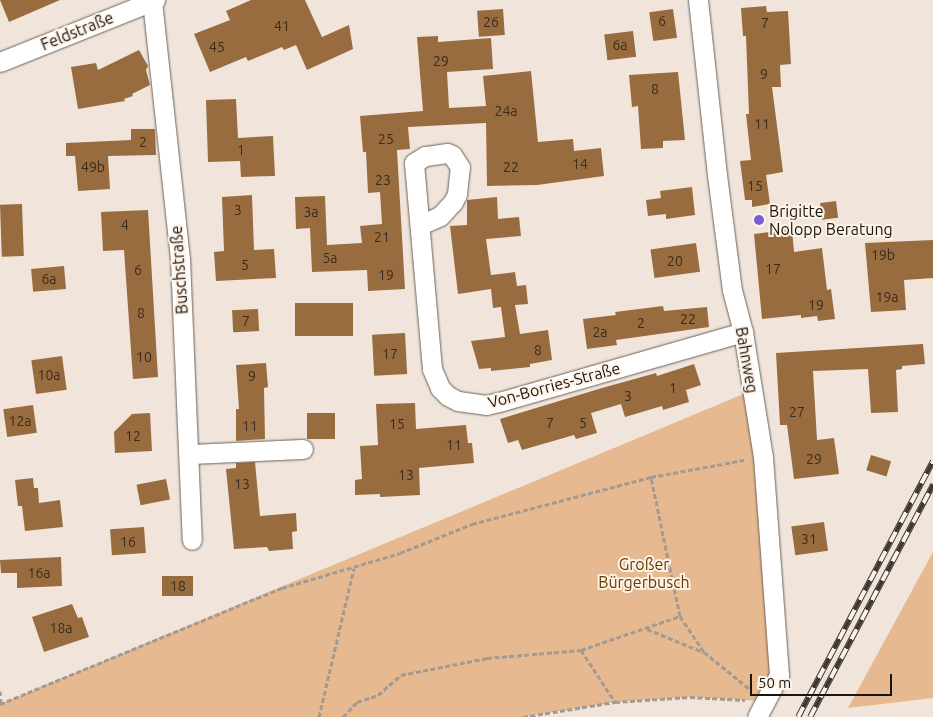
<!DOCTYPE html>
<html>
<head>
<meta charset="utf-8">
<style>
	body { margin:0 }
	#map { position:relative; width:933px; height:717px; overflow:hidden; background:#f1e5db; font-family:Ubuntu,sans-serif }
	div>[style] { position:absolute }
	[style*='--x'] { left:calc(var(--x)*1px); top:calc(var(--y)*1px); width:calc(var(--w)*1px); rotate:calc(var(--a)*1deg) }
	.green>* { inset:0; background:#e6b990 }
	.building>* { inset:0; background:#996c40; transform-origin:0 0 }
	.path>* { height:3px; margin-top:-1.5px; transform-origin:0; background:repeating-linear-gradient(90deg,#a39a92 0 5px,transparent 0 7.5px) }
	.roads { filter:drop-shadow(0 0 1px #6b6158) drop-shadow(0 0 1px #6b6158) }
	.minor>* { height:19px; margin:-9.5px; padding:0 9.5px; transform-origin:9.5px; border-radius:9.5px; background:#fff }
	.rail>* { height:5.5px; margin-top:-2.75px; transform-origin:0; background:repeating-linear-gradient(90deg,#fff3e8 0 11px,#3e3833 0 22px); box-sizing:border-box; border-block:1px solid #3e3833 }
	.dots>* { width:14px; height:14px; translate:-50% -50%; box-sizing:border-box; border:2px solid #fff3e8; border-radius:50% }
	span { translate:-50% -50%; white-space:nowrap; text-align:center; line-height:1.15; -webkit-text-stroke:4px #fff3e8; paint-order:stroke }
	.number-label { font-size:14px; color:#392b1d }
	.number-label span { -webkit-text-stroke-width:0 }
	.street-label { font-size:16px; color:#191511 }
	.poi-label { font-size:16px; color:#191511 }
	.left { translate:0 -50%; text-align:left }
	.park-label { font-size:16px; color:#683a00 }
	.scale { position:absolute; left:750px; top:674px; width:142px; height:22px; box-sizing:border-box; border:2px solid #191511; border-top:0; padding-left:6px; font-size:15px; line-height:18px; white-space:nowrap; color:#191511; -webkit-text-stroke:4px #fff3e8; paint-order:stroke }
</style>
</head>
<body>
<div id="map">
	<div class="green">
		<i style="clip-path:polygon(753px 390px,779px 675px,765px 701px,690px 697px,615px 702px,523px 717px,0 717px,0 704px)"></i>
		<i style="clip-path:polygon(933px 552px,933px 698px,848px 708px)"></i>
	</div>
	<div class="building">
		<i style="clip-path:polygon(0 0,60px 0,9px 22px)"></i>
		<i style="clip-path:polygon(251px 0,305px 0,322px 37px,349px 25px,353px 49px,307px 70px,296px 45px,284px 50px,282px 47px,248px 61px,246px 57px,210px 72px,194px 34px,230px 20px,226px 11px)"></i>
		<i style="clip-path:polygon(766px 6px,767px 12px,788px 11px,791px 64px,780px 65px,781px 87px,772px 87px,783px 172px,766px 175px,770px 204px,752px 207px,752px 200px,745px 200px,740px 161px,751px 160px,746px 114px,749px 114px,746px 36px,743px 36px,741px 8px)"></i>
		<i style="left:503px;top:9px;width:26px;height:26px;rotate:86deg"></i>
		<i style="left:673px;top:9px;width:29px;height:24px;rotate:82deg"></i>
		<i style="left:633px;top:31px;width:26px;height:29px;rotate:83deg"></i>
		<i style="clip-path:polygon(438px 36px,438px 42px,491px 38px,493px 69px,447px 72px,449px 108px,486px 106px,483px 76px,531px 71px,538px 142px,573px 139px,574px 151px,601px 148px,604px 176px,537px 185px,487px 186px,486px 123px,408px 127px,410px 149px,397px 150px,405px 289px,368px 291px,367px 270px,312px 272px,310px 228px,296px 229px,295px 197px,325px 196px,327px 245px,362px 243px,360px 226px,382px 224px,380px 192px,368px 193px,366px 152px,363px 152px,360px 116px,423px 111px,417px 37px)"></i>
		<i style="clip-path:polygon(139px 50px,148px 66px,146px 70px,150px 85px,132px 94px,133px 96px,124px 99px,125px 101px,78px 109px,71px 67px,96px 63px,98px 70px)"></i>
		<i style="clip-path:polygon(678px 72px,685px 140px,663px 141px,663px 148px,641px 149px,638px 106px,632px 107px,629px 75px)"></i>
		<i style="clip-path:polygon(236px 99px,238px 138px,273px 136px,275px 176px,241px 177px,240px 161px,208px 162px,206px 100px)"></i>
		<i style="clip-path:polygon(131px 129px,155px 129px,156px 155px,108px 156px,110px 189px,78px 191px,75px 156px,66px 156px,66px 143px,131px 140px)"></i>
		<i style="clip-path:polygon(692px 187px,695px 215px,666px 219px,666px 214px,648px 216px,646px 200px,661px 198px,660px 191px)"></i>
		<i style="clip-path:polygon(252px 195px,254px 250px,274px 249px,276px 278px,216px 281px,214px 252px,224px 251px,222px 197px)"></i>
		<i style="clip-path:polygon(497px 197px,498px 219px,519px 217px,521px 236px,486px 239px,491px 275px,515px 272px,517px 286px,526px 285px,528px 304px,515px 305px,520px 334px,548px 330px,552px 360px,530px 364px,530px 367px,491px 371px,491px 368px,479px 369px,471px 341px,505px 337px,501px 307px,493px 308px,491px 289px,458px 294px,450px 226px,467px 225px,467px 200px)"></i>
		<i style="left:836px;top:201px;width:17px;height:16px;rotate:83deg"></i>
		<i style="left:22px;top:204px;width:52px;height:22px;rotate:88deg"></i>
		<i style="clip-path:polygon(148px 210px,158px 377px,133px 379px,124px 250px,103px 251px,101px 212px)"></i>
		<i style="clip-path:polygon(792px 229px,794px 252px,822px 248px,827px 290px,831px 289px,835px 319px,818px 321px,817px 316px,801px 318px,801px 315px,762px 319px,754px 234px)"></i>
		<i style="clip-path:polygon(933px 240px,933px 278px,904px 280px,906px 310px,871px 312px,865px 243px)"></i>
		<i style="left:696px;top:243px;width:29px;height:46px;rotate:82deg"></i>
		<i style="left:64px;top:266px;width:23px;height:33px;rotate:85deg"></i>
		<i style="left:353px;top:303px;width:33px;height:58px;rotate:90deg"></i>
		<i style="clip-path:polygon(663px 306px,664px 311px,707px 307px,709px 327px,616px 340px,617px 345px,587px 349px,583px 319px,616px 315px,615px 312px)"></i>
		<i style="left:258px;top:309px;width:22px;height:26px;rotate:87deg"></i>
		<i style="left:405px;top:333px;width:41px;height:33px;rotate:87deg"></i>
		<i style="clip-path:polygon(923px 344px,925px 364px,902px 366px,902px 369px,896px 370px,898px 412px,871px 413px,868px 369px,813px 371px,817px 440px,834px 438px,839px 474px,794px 479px,787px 425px,780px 425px,776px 353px)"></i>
		<i style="left:62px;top:356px;width:34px;height:31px;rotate:82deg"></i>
		<i style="clip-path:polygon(266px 363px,268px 387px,264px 388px,265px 439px,236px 441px,236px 409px,239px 409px,236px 365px)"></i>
		<i style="clip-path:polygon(694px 364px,701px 385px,686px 390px,689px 402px,663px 410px,662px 406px,625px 417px,621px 404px,591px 413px,597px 433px,576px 439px,574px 435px,522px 450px,518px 440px,508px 443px,500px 419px,602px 388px,656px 373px,657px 376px)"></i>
		<i style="clip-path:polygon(415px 403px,416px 429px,466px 425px,468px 443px,472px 443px,474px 463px,419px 468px,420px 495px,380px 497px,380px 494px,355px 495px,355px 480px,362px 479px,360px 446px,378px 445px,376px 404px)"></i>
		<i style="left:33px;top:405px;width:28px;height:30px;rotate:82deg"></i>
		<i style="clip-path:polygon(150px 413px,152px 451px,115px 453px,114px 432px,132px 414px)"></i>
		<i style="left:307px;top:413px;width:28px;height:26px"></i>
		<i style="left:871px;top:455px;width:21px;height:16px;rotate:17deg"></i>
		<i style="clip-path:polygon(255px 462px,260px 516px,296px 513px,297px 531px,292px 532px,293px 549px,269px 551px,267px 547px,234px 549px,226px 469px,236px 468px,236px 463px)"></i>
		<i style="clip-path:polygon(33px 478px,34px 488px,38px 488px,39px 503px,60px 500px,63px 527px,25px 531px,22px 506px,18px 506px,15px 480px)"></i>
		<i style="left:166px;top:479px;width:21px;height:30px;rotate:79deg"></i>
		<i style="left:824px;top:522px;width:29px;height:33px;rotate:82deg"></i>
		<i style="left:144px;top:527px;width:26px;height:34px;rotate:86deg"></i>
		<i style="clip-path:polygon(61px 557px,62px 586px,17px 588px,17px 573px,1px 573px,0 560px)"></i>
		<i style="left:193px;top:576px;width:20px;height:31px;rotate:90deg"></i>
		<i style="clip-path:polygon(72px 604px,78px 618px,82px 617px,89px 637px,44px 652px,32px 617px)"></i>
	</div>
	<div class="path">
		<i style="--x:680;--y:616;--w:43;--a:56.3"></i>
		<i style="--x:704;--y:652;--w:60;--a:39"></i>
		<i style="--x:647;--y:629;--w:61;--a:22.3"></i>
		<i style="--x:581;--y:650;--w:62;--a:56.8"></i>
		<i style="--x:0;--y:691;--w:13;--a:86"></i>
		<i style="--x:0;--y:704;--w:305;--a:-22.4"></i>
		<i style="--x:282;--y:588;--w:123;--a:-16.5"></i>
		<i style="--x:400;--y:553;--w:78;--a:-21.9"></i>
		<i style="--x:472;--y:524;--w:185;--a:-14.7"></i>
		<i style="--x:319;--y:717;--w:153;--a:-76.8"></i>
		<i style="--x:343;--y:717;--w:21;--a:-47"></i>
		<i style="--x:357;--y:702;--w:22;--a:-18"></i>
		<i style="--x:378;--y:695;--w:30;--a:-41"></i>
		<i style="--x:401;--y:675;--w:88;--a:-11.2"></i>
		<i style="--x:487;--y:658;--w:94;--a:-4.9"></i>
		<i style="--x:581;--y:650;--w:105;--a:-19"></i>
		<i style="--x:680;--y:616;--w:142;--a:-101.8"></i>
		<i style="--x:651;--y:477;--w:95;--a:-10.4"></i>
		<i style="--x:523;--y:717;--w:93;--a:-9.3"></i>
		<i style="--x:615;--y:702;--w:75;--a:-3.8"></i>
		<i style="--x:690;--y:697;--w:55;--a:3.1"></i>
	</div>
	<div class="roads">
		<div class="minor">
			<i style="--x:698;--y:0;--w:176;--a:83.8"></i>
			<i style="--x:717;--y:175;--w:116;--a:82.6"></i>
			<i style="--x:732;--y:290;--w:43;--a:75.3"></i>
			<i style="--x:743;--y:332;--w:127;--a:80.9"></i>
			<i style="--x:763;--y:457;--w:219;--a:85.8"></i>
			<i style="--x:779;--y:675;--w:47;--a:117.6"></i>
			<i style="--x:152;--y:1;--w:260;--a:83.8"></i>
			<i style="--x:180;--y:259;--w:281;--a:87.6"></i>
			<i style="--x:0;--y:62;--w:167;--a:-21.8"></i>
			<i style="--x:420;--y:225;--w:22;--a:-24"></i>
			<i style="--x:440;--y:216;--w:19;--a:-47"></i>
			<i style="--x:453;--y:202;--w:9;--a:-63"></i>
			<i style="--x:457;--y:194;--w:27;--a:-84"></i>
			<i style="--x:460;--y:167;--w:14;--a:-124"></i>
			<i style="--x:452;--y:155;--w:5;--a:-158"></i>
			<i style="--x:447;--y:153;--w:22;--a:172"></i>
			<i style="--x:425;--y:156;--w:13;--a:148"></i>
			<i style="--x:414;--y:163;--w:207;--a:85"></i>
			<i style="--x:432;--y:369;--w:21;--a:67"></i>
			<i style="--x:440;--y:388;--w:11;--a:45"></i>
			<i style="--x:448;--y:396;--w:11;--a:27"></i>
			<i style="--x:458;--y:401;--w:28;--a:8"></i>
			<i style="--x:486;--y:405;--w:13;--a:-13"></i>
			<i style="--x:499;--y:402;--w:254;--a:-16"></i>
			<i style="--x:189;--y:454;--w:114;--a:-2.5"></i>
		</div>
	</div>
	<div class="rail">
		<i style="--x:798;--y:717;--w:289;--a:-62.2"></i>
		<i style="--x:810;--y:717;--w:263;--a:-62.1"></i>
	</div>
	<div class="dots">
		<i style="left:759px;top:220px;background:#795ed9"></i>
	</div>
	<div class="number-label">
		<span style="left:662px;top:21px">6</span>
		<span style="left:491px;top:22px">26</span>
		<span style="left:765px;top:23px">7</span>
		<span style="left:282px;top:26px">41</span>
		<span style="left:620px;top:45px">6a</span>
		<span style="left:217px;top:47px">45</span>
		<span style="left:441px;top:61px">29</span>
		<span style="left:764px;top:74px">9</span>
		<span style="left:655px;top:89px">8</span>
		<span style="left:506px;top:111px">24a</span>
		<span style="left:762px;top:124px">11</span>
		<span style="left:386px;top:139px">25</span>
		<span style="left:143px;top:142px">2</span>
		<span style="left:241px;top:150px">1</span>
		<span style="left:580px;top:164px">14</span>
		<span style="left:93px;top:167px">49b</span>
		<span style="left:511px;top:167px">22</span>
		<span style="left:383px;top:180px">23</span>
		<span style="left:755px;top:186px">15</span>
		<span style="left:238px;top:210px">3</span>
		<span style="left:311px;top:212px">3a</span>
		<span style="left:125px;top:225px">4</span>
		<span style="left:382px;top:237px">21</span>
		<span style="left:883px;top:255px">19b</span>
		<span style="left:330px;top:258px">5a</span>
		<span style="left:675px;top:261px">20</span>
		<span style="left:245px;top:265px">5</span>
		<span style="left:773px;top:269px">17</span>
		<span style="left:138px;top:270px">6</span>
		<span style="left:386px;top:275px">19</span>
		<span style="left:49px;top:279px">6a</span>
		<span style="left:887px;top:297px">19a</span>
		<span style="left:816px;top:305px">19</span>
		<span style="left:141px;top:313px">8</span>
		<span style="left:688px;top:319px">22</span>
		<span style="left:246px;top:321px">7</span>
		<span style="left:641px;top:323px">2</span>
		<span style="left:600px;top:332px">2a</span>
		<span style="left:538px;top:350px">8</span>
		<span style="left:390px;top:354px">17</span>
		<span style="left:144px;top:357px">10</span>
		<span style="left:49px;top:375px">10a</span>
		<span style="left:252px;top:376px">9</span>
		<span style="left:673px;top:388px">1</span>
		<span style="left:628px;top:396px">3</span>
		<span style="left:797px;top:412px">27</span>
		<span style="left:20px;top:421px">12a</span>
		<span style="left:550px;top:423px">7</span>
		<span style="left:583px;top:423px">5</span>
		<span style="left:397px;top:424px">15</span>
		<span style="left:250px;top:426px">11</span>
		<span style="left:133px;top:436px">12</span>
		<span style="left:454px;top:445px">11</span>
		<span style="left:814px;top:459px">29</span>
		<span style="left:406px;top:475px">13</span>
		<span style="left:242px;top:484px">13</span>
		<span style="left:809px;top:539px">31</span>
		<span style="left:128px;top:542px">16</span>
		<span style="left:39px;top:573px">16a</span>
		<span style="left:178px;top:586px">18</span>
		<span style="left:61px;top:628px">18a</span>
	</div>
	<div class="street-label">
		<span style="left:77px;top:31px;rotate:-22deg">Feldstraße</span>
		<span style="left:179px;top:270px;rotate:-94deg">Buschstraße</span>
		<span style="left:747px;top:360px;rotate:80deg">Bahnweg</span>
		<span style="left:554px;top:385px;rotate:-15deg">Von-Borries-Straße</span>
	</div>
	<div class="poi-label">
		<span class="left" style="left:769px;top:220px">Brigitte<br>Nolopp Beratung</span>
	</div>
	<div class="park-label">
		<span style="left:644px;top:573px">Großer<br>Bürgerbusch</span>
	</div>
	<div class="scale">50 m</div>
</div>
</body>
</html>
